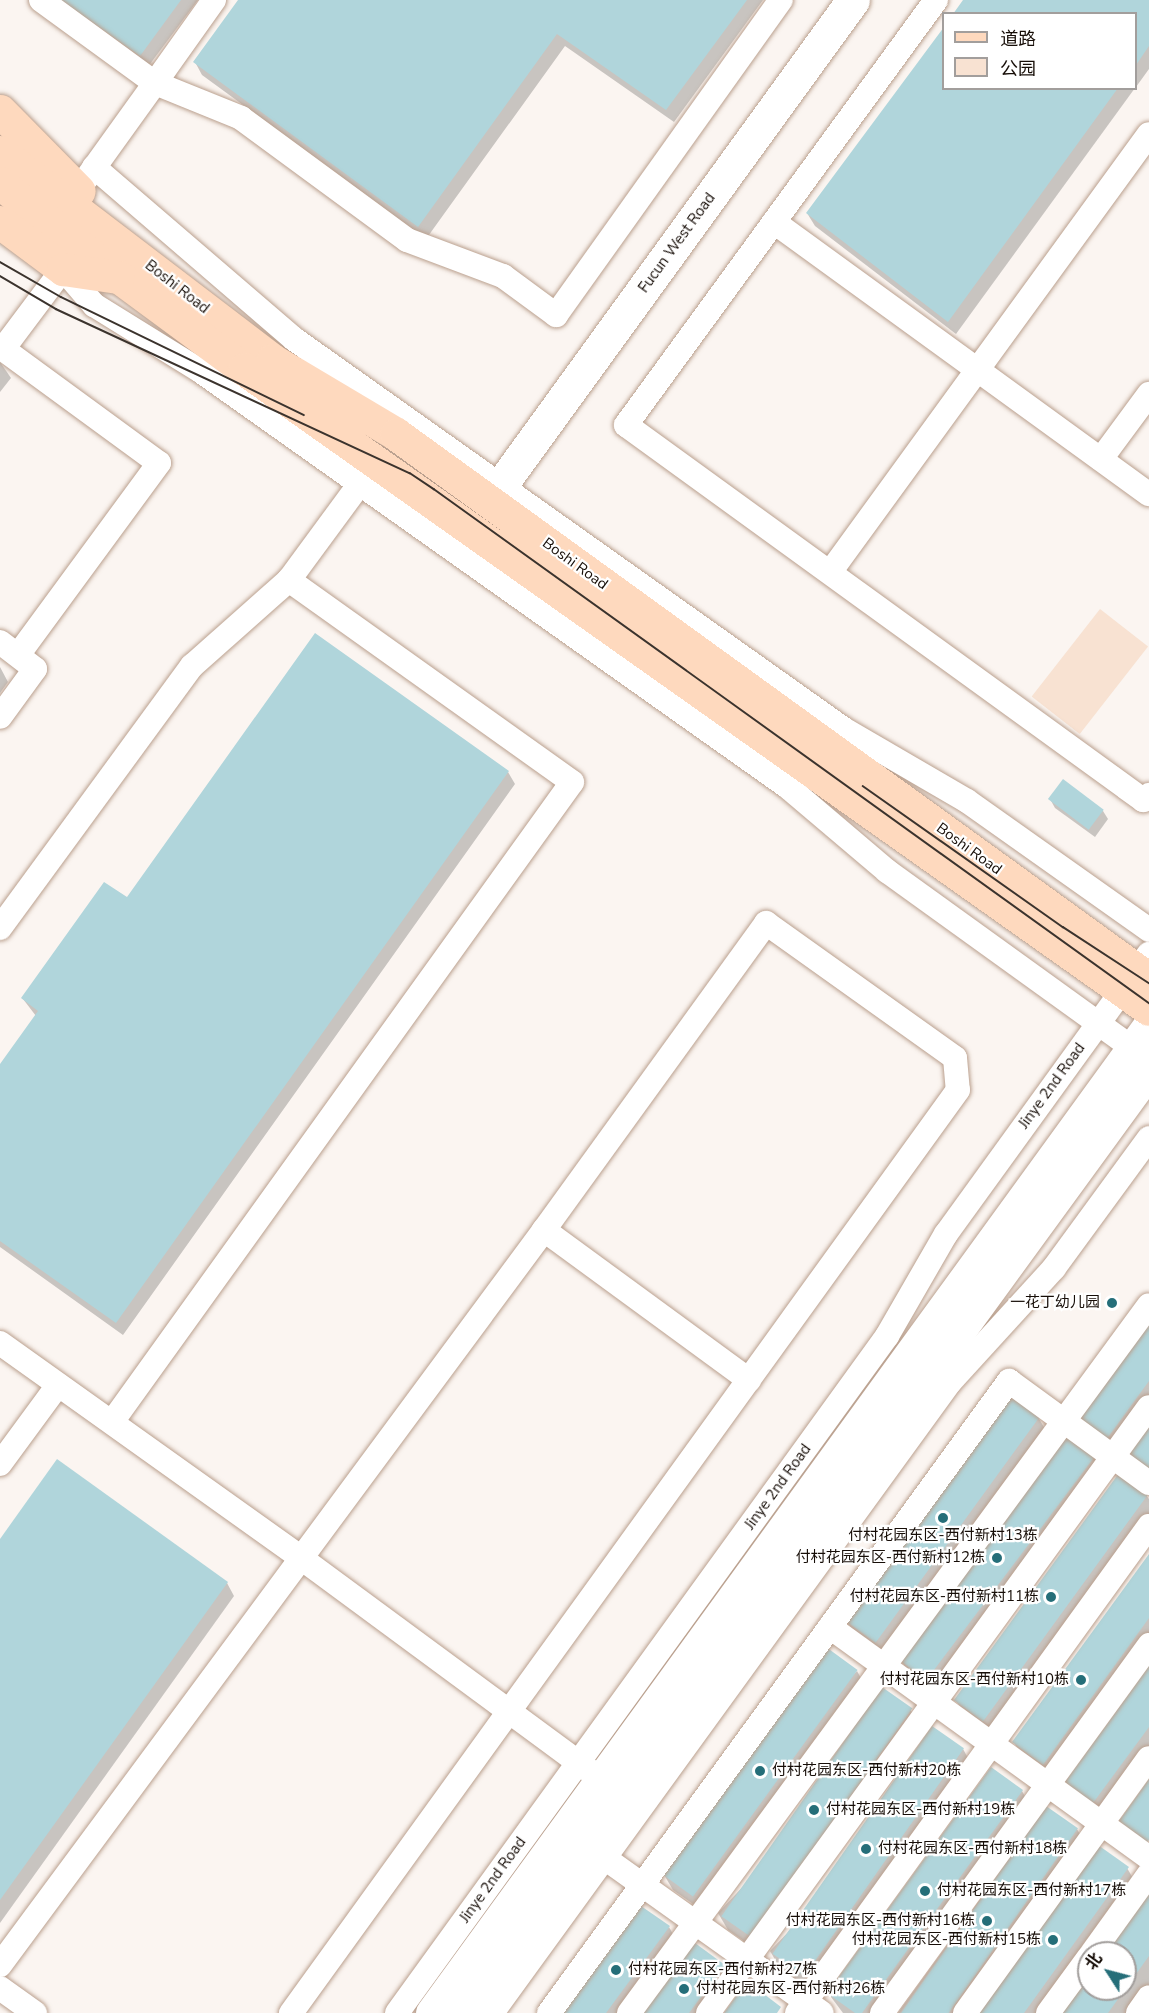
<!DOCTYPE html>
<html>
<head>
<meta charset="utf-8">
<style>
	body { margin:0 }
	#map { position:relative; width:1149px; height:2013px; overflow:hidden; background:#fbf5f1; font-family:"Nunito Sans","Noto Sans SC",sans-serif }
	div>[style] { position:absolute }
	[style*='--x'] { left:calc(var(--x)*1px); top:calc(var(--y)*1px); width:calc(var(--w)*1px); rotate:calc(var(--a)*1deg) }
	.green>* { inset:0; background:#f8e2d2; transform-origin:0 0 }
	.shadow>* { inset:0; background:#0003 }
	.building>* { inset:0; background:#b0d5db; transform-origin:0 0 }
	.roads { filter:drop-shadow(0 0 2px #baa08e) drop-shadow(0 0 2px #baa08e) }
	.street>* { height:24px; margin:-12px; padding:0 12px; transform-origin:12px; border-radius:12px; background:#fff }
	.secondary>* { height:33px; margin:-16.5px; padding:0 16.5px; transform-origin:16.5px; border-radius:16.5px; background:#fff }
	.primary>* { height:33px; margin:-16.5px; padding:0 16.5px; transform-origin:16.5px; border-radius:16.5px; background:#fed9be }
	.tram>* { height:1.5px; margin:-0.75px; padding:0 0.75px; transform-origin:0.75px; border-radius:0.75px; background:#3b332d }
	.dots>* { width:16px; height:16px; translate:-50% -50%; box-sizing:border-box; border:3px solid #fff; border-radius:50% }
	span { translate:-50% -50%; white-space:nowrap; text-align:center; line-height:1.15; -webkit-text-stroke:4.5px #fff; paint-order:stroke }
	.street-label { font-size:15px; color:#160d07 }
	.poi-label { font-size:15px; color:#160d07 }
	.right { translate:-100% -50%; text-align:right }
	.left { translate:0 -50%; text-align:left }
	.legend { position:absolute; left:942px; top:12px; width:195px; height:78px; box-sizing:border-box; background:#fff; border:2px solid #a29e9c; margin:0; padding:8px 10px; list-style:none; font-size:18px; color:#160d07 }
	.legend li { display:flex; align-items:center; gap:12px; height:30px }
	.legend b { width:30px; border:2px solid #a29e9c }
	.north { position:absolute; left:1077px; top:1941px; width:60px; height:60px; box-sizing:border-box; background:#fff; border:2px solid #a29e9c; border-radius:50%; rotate:306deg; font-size:16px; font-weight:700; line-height:24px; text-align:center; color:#160d07 }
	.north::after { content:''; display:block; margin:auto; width:21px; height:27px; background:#256e79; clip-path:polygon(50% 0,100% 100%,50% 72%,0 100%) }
</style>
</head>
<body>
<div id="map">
	<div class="green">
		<i style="left:1100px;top:609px;width:61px;height:111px;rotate:38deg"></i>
	</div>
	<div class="shadow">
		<i style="clip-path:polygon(52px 0,198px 0,147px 68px)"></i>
		<i style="clip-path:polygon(240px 0,763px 0,674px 122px,565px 46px,426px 239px,202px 75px,195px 62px)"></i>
		<i style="clip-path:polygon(965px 0,1149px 0,1149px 69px,1136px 87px,1136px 14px)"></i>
		<i style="clip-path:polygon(944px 88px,1135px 88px,956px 334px,815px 226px,807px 213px)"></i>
		<i style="clip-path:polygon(0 362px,11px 378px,0 392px)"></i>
		<i style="clip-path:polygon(0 667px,8px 682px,0 693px)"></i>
		<i style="clip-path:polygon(508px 772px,515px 784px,123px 1335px,0 1247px,0 1067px,36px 1016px,23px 999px,127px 899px)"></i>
		<i style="clip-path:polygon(1050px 799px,1103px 811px,1108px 819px,1095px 837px,1055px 808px)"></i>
		<i style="clip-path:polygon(1149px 1322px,1149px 1412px,1117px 1456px,1089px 1435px)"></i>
		<i style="clip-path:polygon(1038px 1417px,1048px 1434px,885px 1659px,857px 1638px,847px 1621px)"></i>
		<i style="clip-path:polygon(1094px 1457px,1104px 1474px,940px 1699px,911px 1677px,901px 1660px)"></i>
		<i style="clip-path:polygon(1146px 1495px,1149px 1499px,1149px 1522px,993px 1737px,966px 1717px,956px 1700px)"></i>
		<i style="clip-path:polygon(0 1541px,227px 1583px,234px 1596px,0 1923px)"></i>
		<i style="clip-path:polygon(1149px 1556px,1149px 1649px,1053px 1781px,1024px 1760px,1014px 1742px)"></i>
		<i style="clip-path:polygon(1149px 1669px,1149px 1758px,1104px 1820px,1076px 1799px,1066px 1782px)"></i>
		<i style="clip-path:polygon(857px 1671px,867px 1689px,706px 1913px,673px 1890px,663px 1873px)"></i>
		<i style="clip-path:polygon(910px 1709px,920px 1726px,758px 1951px,728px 1930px,718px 1913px)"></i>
		<i style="clip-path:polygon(963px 1749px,973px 1767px,811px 1991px,780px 1968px,770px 1951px)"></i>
		<i style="clip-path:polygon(991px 1769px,1022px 1791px,1032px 1809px,884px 2013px,843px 2013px,828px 1993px)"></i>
		<i style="clip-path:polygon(1046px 1808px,1077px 1829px,1087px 1847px,966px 2013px,898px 2013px)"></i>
		<i style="clip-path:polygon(1127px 1868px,1137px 1885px,1046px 2013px,979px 2013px)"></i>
		<i style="clip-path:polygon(1149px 1895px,1149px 1987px,1130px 2013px,1063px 2013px,1089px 1989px,1125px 1989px,1125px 1953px)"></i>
		<i style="clip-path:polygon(669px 1927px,679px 1945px,628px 2013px,564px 2013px)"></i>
		<i style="clip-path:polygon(724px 1966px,733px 1983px,711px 2013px,645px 2013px)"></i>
	</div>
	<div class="building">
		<i style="clip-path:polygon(61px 0,181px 0,140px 56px)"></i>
		<i style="clip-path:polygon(238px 0,747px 0,666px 110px,557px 34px,418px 227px,193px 62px)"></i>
		<i style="clip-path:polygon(963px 0,1149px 0,1149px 46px,1136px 65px,1136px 14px,953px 14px)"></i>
		<i style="clip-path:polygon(944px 27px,944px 88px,1118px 88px,948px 322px,806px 213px)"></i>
		<i style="clip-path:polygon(315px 633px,509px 771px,116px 1323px,0 1241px,0 1064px,38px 1011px,21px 998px,104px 882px,127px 897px)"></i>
		<i style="left:1063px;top:779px;width:51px;height:25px;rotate:37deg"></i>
		<i style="clip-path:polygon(1149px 1320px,1149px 1381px,1106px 1440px,1077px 1417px)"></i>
		<i style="left:1011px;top:1395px;width:36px;height:280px;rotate:36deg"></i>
		<i style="clip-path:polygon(1149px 1427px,1149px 1469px,1129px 1455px)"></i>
		<i style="left:1065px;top:1433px;width:38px;height:281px;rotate:37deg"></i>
		<i style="clip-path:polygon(57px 1459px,228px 1582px,0 1900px,0 1539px)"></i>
		<i style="left:1119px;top:1473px;width:36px;height:281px;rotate:36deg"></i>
		<i style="clip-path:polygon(1149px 1554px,1149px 1618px,1043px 1765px,1012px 1742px)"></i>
		<i style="left:826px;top:1647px;width:39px;height:280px;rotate:36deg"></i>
		<i style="clip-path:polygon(1149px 1666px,1149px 1727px,1093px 1803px,1065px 1782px)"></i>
		<i style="left:882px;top:1687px;width:37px;height:280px;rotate:35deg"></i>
		<i style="left:932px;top:1726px;width:39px;height:278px;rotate:35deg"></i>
		<i style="clip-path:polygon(991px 1767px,1023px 1790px,862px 2013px,855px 2013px,827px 1993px)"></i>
		<i style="clip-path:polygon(1149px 1779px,1149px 1840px,1147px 1842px,1119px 1821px)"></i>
		<i style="left:1046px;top:1806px;width:39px;height:256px;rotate:35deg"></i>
		<i style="clip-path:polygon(1098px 1845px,1129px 1867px,1024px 2013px,978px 2013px)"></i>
		<i style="clip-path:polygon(1149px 1893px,1149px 1956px,1108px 2013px,1061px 2013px,1089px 1975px,1089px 1989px,1125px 1989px,1125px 1953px,1105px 1953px)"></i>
		<i style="clip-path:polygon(641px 1906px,670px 1926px,606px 2013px,562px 2013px)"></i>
		<i style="clip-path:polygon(695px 1943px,725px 1965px,689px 2013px,643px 2013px)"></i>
		<i style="clip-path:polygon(747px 1981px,781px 2007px,777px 2013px,724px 2013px)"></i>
	</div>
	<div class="roads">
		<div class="street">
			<i style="--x:41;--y:0;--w:141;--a:36.1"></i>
			<i style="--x:155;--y:83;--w:102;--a:-54.6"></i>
			<i style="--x:936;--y:0;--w:526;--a:126.11"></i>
			<i style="--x:626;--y:425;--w:639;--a:35.95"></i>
			<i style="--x:1143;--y:800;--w:8;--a:-40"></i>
			<i style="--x:94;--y:167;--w:264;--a:40.7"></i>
			<i style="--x:294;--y:339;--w:676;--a:35.36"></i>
			<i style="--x:845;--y:730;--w:141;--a:30.2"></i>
			<i style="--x:967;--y:801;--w:223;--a:35.3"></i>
			<i style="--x:86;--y:179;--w:118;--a:-54.3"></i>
			<i style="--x:155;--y:83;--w:93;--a:22.1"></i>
			<i style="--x:241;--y:118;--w:206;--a:36.3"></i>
			<i style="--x:407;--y:240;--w:103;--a:20.6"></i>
			<i style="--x:503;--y:276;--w:66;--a:36.3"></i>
			<i style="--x:556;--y:315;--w:387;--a:-54.5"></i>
			<i style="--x:774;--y:222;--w:463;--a:36"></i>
			<i style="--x:0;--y:347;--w:4;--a:34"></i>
			<i style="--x:3;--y:349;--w:100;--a:-53.1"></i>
			<i style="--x:63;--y:269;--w:48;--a:49.3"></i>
			<i style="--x:94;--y:305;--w:127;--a:31.8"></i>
			<i style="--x:202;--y:372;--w:718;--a:35.31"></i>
			<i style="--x:788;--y:787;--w:130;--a:40.3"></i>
			<i style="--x:887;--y:871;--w:319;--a:35.8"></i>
			<i style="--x:3;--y:349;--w:193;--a:36.2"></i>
			<i style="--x:159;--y:463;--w:238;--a:126.3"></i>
			<i style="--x:1101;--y:459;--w:81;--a:-53.6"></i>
			<i style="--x:831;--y:571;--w:540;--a:-53.96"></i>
			<i style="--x:0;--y:642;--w:44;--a:37.6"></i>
			<i style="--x:35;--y:669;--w:59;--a:126.1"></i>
			<i style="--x:0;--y:928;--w:325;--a:-53.8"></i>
			<i style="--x:192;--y:666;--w:130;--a:-41.6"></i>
			<i style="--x:289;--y:580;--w:135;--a:-53.7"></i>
			<i style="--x:544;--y:1230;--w:254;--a:36.2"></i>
			<i style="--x:0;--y:1343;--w:370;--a:35.5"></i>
			<i style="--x:301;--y:1558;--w:360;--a:36.4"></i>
			<i style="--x:112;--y:1422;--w:788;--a:-54.29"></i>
			<i style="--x:572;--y:782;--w:348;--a:-144.5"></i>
			<i style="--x:0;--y:1464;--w:98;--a:-53.7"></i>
			<i style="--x:830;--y:1627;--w:394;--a:35.9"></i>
			<i style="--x:592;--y:1849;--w:282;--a:35.5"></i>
			<i style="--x:1092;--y:1953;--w:97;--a:-54.2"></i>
			<i style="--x:0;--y:1965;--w:914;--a:-53.49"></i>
			<i style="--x:544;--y:1230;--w:379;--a:-54.1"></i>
			<i style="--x:766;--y:923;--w:232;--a:35.5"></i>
			<i style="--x:955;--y:1058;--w:32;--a:85"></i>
			<i style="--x:958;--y:1090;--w:1139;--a:125.85"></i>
			<i style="--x:0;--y:1988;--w:43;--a:35.5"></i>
			<i style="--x:397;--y:2013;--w:836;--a:-54.1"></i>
			<i style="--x:887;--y:1336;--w:118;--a:-60"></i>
			<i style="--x:946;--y:1234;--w:346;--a:-54.1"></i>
			<i style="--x:492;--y:2013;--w:780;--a:-54.03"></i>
			<i style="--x:950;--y:1382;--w:154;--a:-47.6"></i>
			<i style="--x:1054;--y:1268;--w:161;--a:-53.8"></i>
			<i style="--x:549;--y:2013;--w:782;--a:-53.95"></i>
			<i style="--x:1009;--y:1381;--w:173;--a:36.1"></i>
			<i style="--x:629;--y:2013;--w:878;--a:-53.7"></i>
			<i style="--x:708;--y:2013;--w:749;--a:-53.96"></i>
			<i style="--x:797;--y:2013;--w:601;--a:-54.14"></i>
			<i style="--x:882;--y:2013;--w:455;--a:-54"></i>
			<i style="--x:965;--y:2013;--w:314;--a:-54.2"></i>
			<i style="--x:1048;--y:2013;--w:69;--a:-53.8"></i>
			<i style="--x:1138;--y:2013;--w:19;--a:-55"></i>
		</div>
		<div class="secondary">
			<i style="--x:501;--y:485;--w:599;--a:-54.03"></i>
			<i style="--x:432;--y:2013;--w:1220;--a:-54"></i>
			<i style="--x:462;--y:2013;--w:1167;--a:-53.93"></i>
		</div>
		<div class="primary">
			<i style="--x:0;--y:111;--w:112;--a:45.4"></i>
			<i style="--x:0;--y:152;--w:342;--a:37.4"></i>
			<i style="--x:272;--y:360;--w:144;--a:30.8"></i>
			<i style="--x:396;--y:434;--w:930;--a:35.9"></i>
			<i style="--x:0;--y:183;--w:152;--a:38.3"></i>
			<i style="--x:119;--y:277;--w:155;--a:36.4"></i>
			<i style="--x:244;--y:369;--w:1108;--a:35.27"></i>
			<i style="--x:0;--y:222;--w:79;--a:36.7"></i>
			<i style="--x:63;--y:269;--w:55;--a:8.4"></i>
		</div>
	</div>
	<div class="tram">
		<i style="--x:0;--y:262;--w:70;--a:29.8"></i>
		<i style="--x:61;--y:297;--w:270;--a:25.9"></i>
		<i style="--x:0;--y:276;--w:65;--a:30.5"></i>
		<i style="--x:56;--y:309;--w:390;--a:24.9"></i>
		<i style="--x:410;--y:473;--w:29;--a:34"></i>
		<i style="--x:434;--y:489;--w:881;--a:35.71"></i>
		<i style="--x:863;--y:786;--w:245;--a:35.2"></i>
		<i style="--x:1063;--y:927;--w:103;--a:33.1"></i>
	</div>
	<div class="dots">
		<i style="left:1112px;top:1303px;background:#256e79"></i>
		<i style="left:943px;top:1518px;background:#256e79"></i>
		<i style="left:997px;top:1558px;background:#256e79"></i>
		<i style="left:1051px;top:1597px;background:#256e79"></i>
		<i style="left:1081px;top:1680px;background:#256e79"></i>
		<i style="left:760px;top:1771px;background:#256e79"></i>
		<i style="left:814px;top:1810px;background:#256e79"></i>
		<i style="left:866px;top:1849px;background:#256e79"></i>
		<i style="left:925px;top:1891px;background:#256e79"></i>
		<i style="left:987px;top:1921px;background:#256e79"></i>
		<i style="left:1053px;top:1940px;background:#256e79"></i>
		<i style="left:616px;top:1970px;background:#256e79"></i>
		<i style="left:684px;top:1989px;background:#256e79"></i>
	</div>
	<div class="street-label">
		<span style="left:677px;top:243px;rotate:-54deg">Fucun West Road</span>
		<span style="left:177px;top:287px;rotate:38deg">Boshi Road</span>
		<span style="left:575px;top:564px;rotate:36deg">Boshi Road</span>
		<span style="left:969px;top:849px;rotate:36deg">Boshi Road</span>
		<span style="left:1052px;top:1086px;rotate:-54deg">Jinye 2nd Road</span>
		<span style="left:778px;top:1487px;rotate:-54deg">Jinye 2nd Road</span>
		<span style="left:493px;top:1880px;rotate:-54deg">Jinye 2nd Road</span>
	</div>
	<div class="poi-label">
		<span class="right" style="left:1100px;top:1303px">一花丁幼儿园</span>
		<span style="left:943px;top:1536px">付村花园东区-西付新村13栋</span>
		<span class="right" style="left:985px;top:1558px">付村花园东区-西付新村12栋</span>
		<span class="right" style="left:1039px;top:1597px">付村花园东区-西付新村11栋</span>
		<span class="right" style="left:1069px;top:1680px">付村花园东区-西付新村10栋</span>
		<span class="left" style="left:772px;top:1771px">付村花园东区-西付新村20栋</span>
		<span class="left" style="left:826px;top:1810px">付村花园东区-西付新村19栋</span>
		<span class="left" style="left:878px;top:1849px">付村花园东区-西付新村18栋</span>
		<span class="left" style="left:937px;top:1891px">付村花园东区-西付新村17栋</span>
		<span class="right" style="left:975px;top:1921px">付村花园东区-西付新村16栋</span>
		<span class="right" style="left:1041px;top:1940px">付村花园东区-西付新村15栋</span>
		<span class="left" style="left:628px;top:1970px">付村花园东区-西付新村27栋</span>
		<span class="left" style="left:696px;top:1989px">付村花园东区-西付新村26栋</span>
	</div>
	<ul class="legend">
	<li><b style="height:8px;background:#fed9be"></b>道路</li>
	<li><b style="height:16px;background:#f8e2d2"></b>公园</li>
	</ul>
	<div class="north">北</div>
</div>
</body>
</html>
